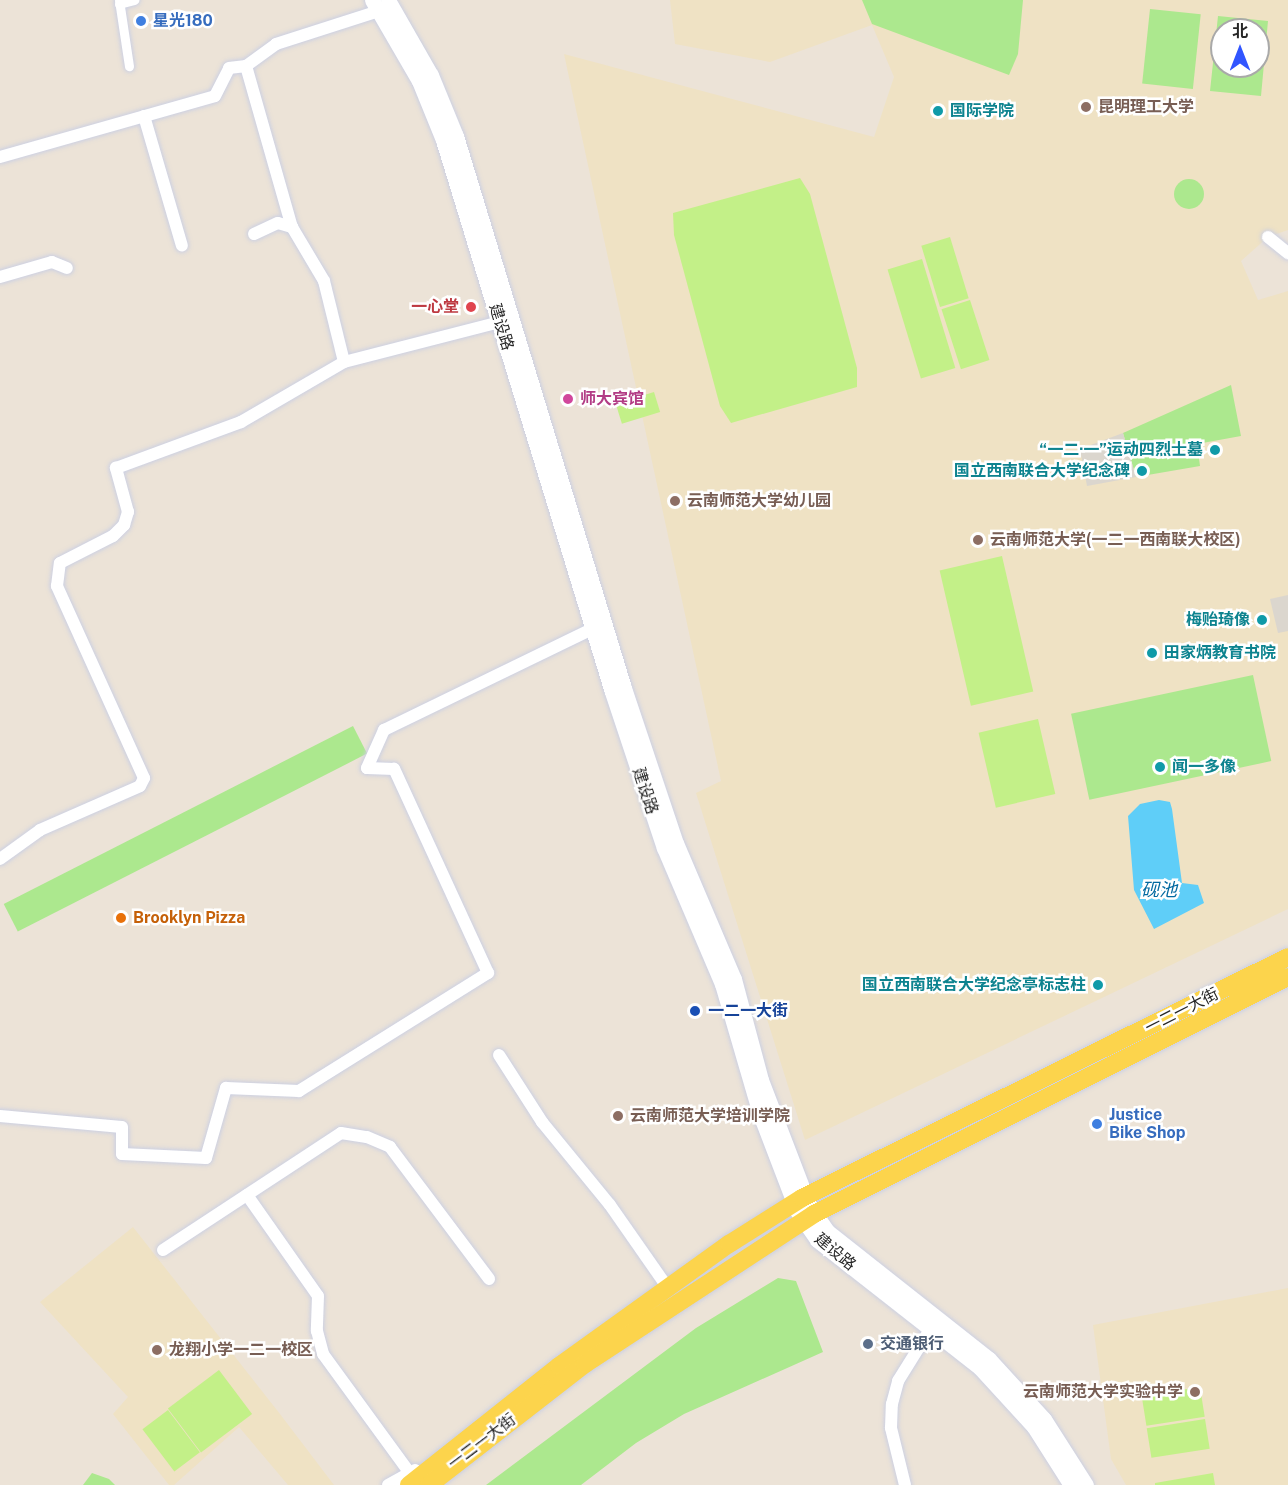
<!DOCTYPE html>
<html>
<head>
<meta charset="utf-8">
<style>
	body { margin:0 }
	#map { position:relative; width:1288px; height:1485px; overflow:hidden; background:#ece3d7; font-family:"Public Sans","Noto Sans SC",sans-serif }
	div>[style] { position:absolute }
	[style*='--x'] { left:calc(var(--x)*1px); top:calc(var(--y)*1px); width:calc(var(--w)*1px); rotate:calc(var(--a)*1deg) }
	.education>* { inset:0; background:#efe2c4 }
	.green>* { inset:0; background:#ace88e; transform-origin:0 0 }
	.round { border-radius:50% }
	.pitch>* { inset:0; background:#c3f088; transform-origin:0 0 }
	.plaza>* { inset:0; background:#dbd6ce }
	.water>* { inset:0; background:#5fcef8 }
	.roads { filter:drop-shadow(0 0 2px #ccd0e2) drop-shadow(0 0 2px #ccd0e2) }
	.pedestrian>* { height:9px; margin:-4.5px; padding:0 4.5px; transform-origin:4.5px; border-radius:4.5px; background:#fff }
	.minor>* { height:12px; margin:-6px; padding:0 6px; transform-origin:6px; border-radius:6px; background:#fff }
	.tertiary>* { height:15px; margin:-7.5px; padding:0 7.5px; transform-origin:7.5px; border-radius:7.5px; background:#fff }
	.primary>* { height:18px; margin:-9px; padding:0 9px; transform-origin:9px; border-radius:9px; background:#fcd44c }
	.dots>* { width:16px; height:16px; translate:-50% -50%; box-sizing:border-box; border:3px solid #fff; border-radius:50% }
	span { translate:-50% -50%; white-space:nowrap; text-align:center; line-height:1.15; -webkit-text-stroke:5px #fff; paint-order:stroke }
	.shop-label { font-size:16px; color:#366cbe; font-weight:700 }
	.left { translate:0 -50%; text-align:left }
	.education-label { font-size:16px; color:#785e54; font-weight:700 }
	.right { translate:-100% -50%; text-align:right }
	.culture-label { font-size:16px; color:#0d838f; font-weight:700 }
	.health-label { font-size:16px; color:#be3a42; font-weight:700 }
	.street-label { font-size:16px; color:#272727 }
	.hotel-label { font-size:16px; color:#b23c85; font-weight:700 }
	.food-label { font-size:16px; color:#c56008; font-weight:700 }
	.transit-label { font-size:16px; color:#164399; font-weight:700 }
	.service-label { font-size:16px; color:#4e5e75; font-weight:700 }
	.water-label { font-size:18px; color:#0269a0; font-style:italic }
	.north { position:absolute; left:1210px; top:18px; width:60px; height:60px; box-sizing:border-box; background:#fff; border:2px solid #a9a9a9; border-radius:50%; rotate:0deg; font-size:16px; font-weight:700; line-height:24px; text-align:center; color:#272727 }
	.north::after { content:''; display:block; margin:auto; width:21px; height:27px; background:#3155ff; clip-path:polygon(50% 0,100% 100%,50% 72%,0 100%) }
</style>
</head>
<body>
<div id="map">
	<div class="education">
		<i style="clip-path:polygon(evenodd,670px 0,1288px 0,1288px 230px,1268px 237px,1241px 261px,1258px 300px,1288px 291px,1288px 909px,805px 1140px,696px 793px,721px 781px,564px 54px,874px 137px,894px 77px,872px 25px,770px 62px,675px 44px,670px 0,1222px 30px,1258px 30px,1258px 66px,1222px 66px,1222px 30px)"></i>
		<i style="clip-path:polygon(133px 1227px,280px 1414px,334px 1485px,288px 1485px,239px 1427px,174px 1485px,169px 1485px,113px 1414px,128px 1397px,40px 1302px)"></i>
		<i style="clip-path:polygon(1288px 1288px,1288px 1485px,1126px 1485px,1111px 1459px,1093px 1325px)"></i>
	</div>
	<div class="green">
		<i style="clip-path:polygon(862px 0,1023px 0,1018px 54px,1009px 75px,872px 24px)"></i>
		<i style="left:1150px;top:9px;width:51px;height:75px;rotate:6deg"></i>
		<i style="clip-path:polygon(evenodd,1218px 16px,1268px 21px,1261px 96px,1210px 91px,1218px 16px,1222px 30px,1258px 30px,1258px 66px,1222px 66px,1222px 30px)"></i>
		<i class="round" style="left:1174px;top:179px;width:30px;height:30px"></i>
		<i style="clip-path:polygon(1231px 385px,1241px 436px,1197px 444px,1200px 466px,1136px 477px,1123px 433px)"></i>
		<i style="left:1253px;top:675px;width:88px;height:186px;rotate:78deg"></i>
		<i style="left:353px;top:726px;width:31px;height:392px;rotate:63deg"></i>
		<i style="clip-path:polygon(778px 1278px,796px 1281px,823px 1352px,684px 1414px,636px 1443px,581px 1485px,486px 1485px,696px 1328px)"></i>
		<i style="clip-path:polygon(92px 1473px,109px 1479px,115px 1485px,83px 1485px)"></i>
	</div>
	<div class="pitch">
		<i style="clip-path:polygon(800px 178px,810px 194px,857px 368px,857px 387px,731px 423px,720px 406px,674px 235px,673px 213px)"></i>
		<i style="left:950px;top:237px;width:64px;height:30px;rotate:73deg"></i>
		<i style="left:922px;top:259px;width:114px;height:36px;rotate:73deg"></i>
		<i style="left:970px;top:300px;width:63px;height:30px;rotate:72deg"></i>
		<i style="left:654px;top:392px;width:21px;height:40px;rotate:73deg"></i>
		<i style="left:1002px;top:556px;width:139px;height:64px;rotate:77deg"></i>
		<i style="left:1038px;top:719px;width:77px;height:61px;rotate:77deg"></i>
		<i style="left:219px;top:1370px;width:55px;height:64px;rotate:53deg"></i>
		<i style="left:1200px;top:1387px;width:30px;height:59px;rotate:81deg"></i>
		<i style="left:168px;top:1410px;width:53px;height:32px;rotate:53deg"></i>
		<i style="left:1205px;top:1419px;width:30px;height:59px;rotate:81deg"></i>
		<i style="clip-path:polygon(1213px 1473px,1215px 1485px,1155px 1485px,1155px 1483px)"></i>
	</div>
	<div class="plaza">
		<i style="clip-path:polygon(1123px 433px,1136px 477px,1087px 486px,1080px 449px)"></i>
		<i style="clip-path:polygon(1288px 595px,1288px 631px,1278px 633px,1270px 599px)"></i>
	</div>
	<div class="water">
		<i style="clip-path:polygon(1159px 800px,1170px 802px,1172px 809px,1182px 883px,1198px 885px,1204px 903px,1154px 929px,1134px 890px,1128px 816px,1140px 804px)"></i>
	</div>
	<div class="roads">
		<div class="pedestrian">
			<i style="--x:119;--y:0;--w:67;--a:81.4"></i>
			<i style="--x:119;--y:4;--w:16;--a:-15"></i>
		</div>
		<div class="minor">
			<i style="--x:246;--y:66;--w:167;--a:74.1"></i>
			<i style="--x:144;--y:116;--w:135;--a:73.7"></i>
			<i style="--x:0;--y:157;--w:223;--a:-15.8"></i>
			<i style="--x:215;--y:96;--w:31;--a:-63"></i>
			<i style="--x:229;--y:68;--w:17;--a:-7"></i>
			<i style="--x:246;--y:66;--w:37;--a:-36"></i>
			<i style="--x:276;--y:44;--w:108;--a:-17.8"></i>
			<i style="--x:254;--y:234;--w:26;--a:-25"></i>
			<i style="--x:278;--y:223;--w:15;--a:16"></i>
			<i style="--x:292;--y:227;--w:63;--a:59.3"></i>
			<i style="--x:324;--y:281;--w:83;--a:76.1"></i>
			<i style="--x:1268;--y:237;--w:26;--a:39"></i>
			<i style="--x:0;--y:277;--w:54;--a:-16.1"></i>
			<i style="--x:52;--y:262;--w:16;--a:22"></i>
			<i style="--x:0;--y:859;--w:49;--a:-35.9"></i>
			<i style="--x:40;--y:830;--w:109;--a:-23.7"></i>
			<i style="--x:140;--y:786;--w:9;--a:-63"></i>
			<i style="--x:144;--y:778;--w:211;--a:-114.4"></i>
			<i style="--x:57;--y:586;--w:23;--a:-83"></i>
			<i style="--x:60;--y:563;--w:59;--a:-27"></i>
			<i style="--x:113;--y:536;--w:16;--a:-45"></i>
			<i style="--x:124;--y:525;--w:14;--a:-73"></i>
			<i style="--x:128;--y:512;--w:46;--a:-105.3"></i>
			<i style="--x:116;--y:468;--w:133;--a:-20.2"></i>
			<i style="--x:241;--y:422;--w:119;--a:-30.2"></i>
			<i style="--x:344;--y:362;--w:161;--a:-14.4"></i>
			<i style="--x:499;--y:1055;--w:80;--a:57.3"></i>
			<i style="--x:542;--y:1122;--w:107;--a:50.7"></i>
			<i style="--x:610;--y:1205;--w:101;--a:55.1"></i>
			<i style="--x:0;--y:1116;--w:122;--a:5.2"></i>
			<i style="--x:122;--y:1127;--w:27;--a:90"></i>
			<i style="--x:122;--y:1154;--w:84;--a:2.7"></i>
			<i style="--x:206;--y:1158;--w:73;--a:-74.1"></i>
			<i style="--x:226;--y:1088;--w:73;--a:2.4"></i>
			<i style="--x:299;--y:1091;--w:223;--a:-32"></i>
			<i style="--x:488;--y:973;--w:225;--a:-114.7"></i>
			<i style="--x:394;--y:769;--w:27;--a:-178"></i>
			<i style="--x:367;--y:768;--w:42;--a:-65.9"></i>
			<i style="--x:384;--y:730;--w:231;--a:-25.9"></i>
			<i style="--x:247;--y:1195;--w:123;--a:54.9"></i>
			<i style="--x:318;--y:1296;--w:35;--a:92"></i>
			<i style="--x:317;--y:1331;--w:24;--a:75"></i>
			<i style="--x:323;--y:1354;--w:146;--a:53.9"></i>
			<i style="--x:163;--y:1250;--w:213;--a:-33.3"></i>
			<i style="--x:341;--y:1133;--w:26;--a:9"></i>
			<i style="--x:367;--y:1137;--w:25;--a:23"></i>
			<i style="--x:390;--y:1147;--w:165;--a:53.1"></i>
			<i style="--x:388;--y:1485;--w:31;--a:-29"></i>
			<i style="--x:905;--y:1485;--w:59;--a:-103.8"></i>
			<i style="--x:891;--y:1428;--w:24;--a:-88"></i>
			<i style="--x:892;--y:1404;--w:24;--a:-75"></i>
			<i style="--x:898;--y:1381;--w:62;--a:-58.1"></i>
		</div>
		<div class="tertiary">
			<i style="--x:372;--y:0;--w:94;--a:59.9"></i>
			<i style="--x:419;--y:81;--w:64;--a:67.9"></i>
			<i style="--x:443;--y:140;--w:577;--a:72.98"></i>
			<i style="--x:612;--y:692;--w:164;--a:71.6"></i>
			<i style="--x:664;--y:848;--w:148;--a:66.9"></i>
			<i style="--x:722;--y:984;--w:135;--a:73.7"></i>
			<i style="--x:760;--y:1114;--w:104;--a:69.1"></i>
			<i style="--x:797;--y:1211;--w:35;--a:55"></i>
			<i style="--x:817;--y:1240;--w:207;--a:38.1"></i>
			<i style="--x:980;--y:1368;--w:80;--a:47.5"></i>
			<i style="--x:1034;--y:1427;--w:69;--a:57.5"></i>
			<i style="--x:388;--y:0;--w:86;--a:60.2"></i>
			<i style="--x:431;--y:75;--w:66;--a:67.7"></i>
			<i style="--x:456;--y:136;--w:577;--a:73.07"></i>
			<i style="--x:624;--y:688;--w:163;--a:71.5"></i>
			<i style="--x:676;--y:843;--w:148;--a:66.9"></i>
			<i style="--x:734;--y:979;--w:105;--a:75"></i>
			<i style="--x:761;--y:1080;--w:134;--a:69"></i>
			<i style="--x:809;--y:1205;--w:32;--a:55"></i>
			<i style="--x:827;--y:1231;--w:206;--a:38.3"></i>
			<i style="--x:989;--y:1359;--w:81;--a:47.5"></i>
			<i style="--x:1044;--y:1419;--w:78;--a:57.5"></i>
		</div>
		<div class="primary">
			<i style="--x:409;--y:1485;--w:191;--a:-38.4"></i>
			<i style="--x:559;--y:1366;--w:209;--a:-35.7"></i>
			<i style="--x:729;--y:1244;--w:86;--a:-32.2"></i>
			<i style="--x:802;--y:1198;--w:542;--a:-26.38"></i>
			<i style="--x:429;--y:1485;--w:197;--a:-37.8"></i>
			<i style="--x:585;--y:1364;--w:274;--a:-33.2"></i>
			<i style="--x:814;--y:1214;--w:530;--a:-26.57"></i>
		</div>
	</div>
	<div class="dots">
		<i style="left:141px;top:21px;background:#3f7fe0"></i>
		<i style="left:1086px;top:107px;background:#8d6e63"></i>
		<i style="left:938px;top:111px;background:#0f9aa8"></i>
		<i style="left:471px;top:307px;background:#e0444e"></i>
		<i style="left:568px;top:399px;background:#d1479c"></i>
		<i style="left:1215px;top:450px;background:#0f9aa8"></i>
		<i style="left:1142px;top:471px;background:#0f9aa8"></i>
		<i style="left:675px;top:501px;background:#8d6e63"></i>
		<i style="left:978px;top:540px;background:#8d6e63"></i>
		<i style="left:1262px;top:620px;background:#0f9aa8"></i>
		<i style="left:1152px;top:653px;background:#0f9aa8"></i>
		<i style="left:1160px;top:767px;background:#0f9aa8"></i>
		<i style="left:121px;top:918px;background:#e8710a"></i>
		<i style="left:1098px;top:985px;background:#0f9aa8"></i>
		<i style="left:695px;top:1011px;background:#1a4fb4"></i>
		<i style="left:618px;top:1116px;background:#8d6e63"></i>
		<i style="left:1097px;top:1124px;background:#3f7fe0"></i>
		<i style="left:868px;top:1344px;background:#5c6f8a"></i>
		<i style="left:157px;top:1350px;background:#8d6e63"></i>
		<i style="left:1195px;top:1392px;background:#8d6e63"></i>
	</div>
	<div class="shop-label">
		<span class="left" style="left:153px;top:21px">星光180</span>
		<span class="left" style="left:1109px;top:1124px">Justice<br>Bike Shop</span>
	</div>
	<div class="education-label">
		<span class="left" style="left:1098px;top:107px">昆明理工大学</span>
		<span class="left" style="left:687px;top:501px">云南师范大学幼儿园</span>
		<span class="left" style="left:990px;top:540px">云南师范大学(一二一西南联大校区)</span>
		<span class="left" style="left:630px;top:1116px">云南师范大学培训学院</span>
		<span class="left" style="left:169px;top:1350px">龙翔小学一二一校区</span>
		<span class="right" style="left:1183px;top:1392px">云南师范大学实验中学</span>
	</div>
	<div class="culture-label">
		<span class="left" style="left:950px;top:111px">国际学院</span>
		<span class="right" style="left:1203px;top:450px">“一二·一”运动四烈士墓</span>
		<span class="right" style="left:1130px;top:471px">国立西南联合大学纪念碑</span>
		<span class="right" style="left:1250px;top:620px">梅贻琦像</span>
		<span class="left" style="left:1164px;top:653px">田家炳教育书院</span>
		<span class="left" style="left:1172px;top:767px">闻一多像</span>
		<span class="right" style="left:1086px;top:985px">国立西南联合大学纪念亭标志柱</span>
	</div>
	<div class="health-label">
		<span class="right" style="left:459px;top:307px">一心堂</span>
	</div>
	<div class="street-label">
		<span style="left:501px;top:327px;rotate:73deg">建设路</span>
		<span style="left:645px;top:791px;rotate:72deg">建设路</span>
		<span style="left:1182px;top:1011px;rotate:-27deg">一二一大街</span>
		<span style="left:835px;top:1252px;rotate:40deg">建设路</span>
		<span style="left:482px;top:1442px;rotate:-37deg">一二一大街</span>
	</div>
	<div class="hotel-label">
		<span class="left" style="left:580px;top:399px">师大宾馆</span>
	</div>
	<div class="food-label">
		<span class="left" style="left:133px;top:918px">Brooklyn Pizza</span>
	</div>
	<div class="transit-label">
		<span class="left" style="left:708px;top:1011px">一二一大街</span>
	</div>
	<div class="service-label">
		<span class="left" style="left:880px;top:1344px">交通银行</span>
	</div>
	<div class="water-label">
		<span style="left:1159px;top:890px">砚池</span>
	</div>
	<div class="north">北</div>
</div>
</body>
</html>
